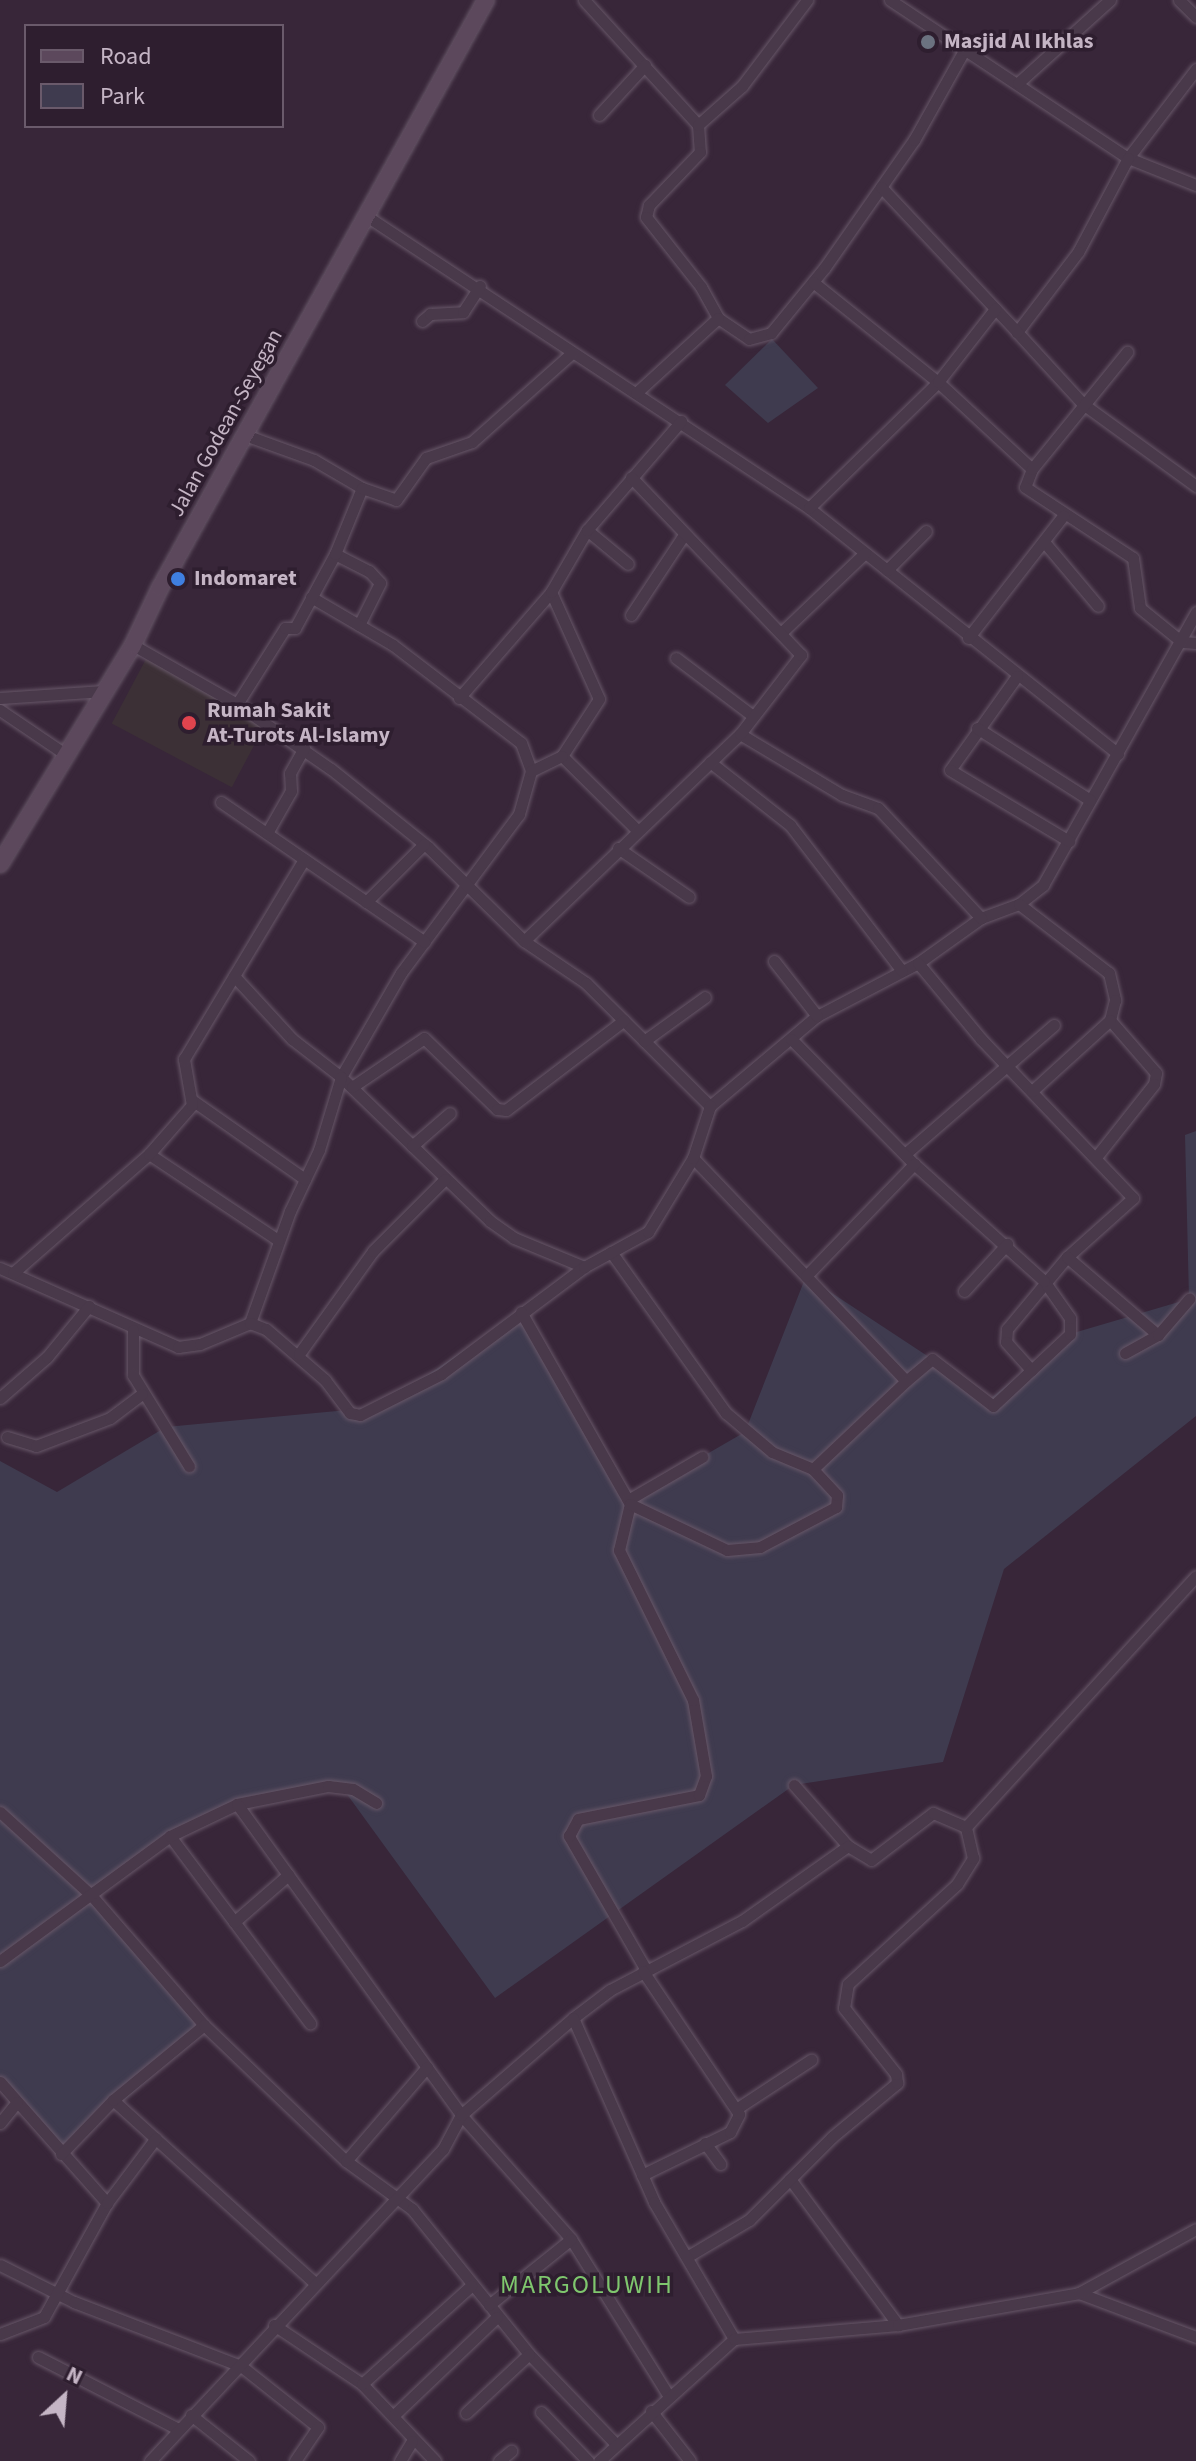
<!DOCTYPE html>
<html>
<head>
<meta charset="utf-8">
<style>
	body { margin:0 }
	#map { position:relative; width:1196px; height:2461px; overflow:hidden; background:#382639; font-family:"Source Sans 3",sans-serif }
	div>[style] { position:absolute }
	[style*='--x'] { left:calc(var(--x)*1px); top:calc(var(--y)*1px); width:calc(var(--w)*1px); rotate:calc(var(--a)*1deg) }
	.medical>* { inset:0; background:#3c3036; transform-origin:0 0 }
	.green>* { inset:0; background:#3f3b4f }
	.roads { filter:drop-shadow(0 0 2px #675768) drop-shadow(0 0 2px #675768) }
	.minor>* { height:11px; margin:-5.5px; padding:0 5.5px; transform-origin:5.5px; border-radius:5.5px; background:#49394a }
	.secondary>* { height:16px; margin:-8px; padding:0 8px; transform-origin:8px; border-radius:8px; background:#5c485c }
	.dots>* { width:22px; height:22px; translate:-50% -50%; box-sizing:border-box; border:4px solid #2e1e2f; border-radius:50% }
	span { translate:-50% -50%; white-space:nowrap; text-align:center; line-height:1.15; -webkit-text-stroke:7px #2e1e2f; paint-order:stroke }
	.poi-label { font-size:22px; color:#c5b5c5; font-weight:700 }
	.left { translate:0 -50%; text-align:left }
	.street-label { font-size:22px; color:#c5b5c5 }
	.quarter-label { font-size:26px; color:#7fc76e; letter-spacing:2px }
	.legend { position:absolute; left:24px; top:24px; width:260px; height:104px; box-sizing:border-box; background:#2e1e2f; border:2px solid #6a5a6b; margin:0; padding:10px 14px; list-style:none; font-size:24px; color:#c5b5c5 }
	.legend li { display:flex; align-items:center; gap:16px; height:40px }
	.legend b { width:40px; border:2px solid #6a5a6b }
	.north { position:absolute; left:24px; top:2357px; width:80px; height:80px; -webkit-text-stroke:6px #2e1e2f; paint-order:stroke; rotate:26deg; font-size:22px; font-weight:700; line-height:32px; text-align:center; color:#c5b5c5 }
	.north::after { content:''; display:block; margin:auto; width:28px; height:36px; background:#c5b5c5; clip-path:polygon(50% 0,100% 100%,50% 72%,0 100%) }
</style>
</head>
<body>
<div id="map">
	<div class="medical">
		<i style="left:146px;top:659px;width:136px;height:73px;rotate:28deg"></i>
	</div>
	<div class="green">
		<i style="clip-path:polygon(772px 339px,818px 388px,768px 423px,725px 385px)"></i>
		<i style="clip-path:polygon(1196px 1131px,1196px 1416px,1004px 1569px,943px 1762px,794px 1785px,495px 1998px,341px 1786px,237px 1804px,170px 1836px,91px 1894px,208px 2028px,61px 2154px,0 2082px,0 1461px,57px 1492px,166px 1427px,380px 1407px,521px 1312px,629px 1499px,745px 1432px,806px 1276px,932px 1359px,985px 1403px,1070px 1334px,1189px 1299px,1185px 1135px)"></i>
	</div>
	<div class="roads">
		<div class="minor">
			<i style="--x:584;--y:0;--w:169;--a:47.6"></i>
			<i style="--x:698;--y:125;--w:27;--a:86"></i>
			<i style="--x:700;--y:152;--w:74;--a:133.9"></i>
			<i style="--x:649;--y:205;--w:12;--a:104"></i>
			<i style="--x:646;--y:217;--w:89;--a:51.8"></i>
			<i style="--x:701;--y:287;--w:35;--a:61"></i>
			<i style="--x:718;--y:318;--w:37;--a:34"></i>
			<i style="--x:749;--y:339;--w:23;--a:-15"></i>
			<i style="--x:771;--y:333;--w:85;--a:-50.7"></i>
			<i style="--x:825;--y:267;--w:155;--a:-55"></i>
			<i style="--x:914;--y:140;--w:107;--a:-60.8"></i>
			<i style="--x:890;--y:0;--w:286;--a:33.6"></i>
			<i style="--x:1128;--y:158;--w:73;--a:21.7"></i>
			<i style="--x:1179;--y:0;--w:24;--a:45"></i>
			<i style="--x:1196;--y:69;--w:112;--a:127.4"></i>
			<i style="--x:1128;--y:158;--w:106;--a:118"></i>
			<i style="--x:1078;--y:252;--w:101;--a:127.3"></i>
			<i style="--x:1017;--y:332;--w:98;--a:47.5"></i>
			<i style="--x:1083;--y:404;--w:140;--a:36"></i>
			<i style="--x:1018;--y:83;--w:124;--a:-42.1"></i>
			<i style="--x:599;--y:115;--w:68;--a:-47.4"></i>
			<i style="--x:698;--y:125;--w:59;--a:-41.6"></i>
			<i style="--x:742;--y:86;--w:108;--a:-52.9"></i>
			<i style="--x:881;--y:187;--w:199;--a:46.8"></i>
			<i style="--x:365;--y:215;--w:532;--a:33.42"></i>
			<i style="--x:809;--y:508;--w:395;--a:38.5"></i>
			<i style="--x:813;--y:282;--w:160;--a:38.7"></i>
			<i style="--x:938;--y:382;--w:128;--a:42.8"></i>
			<i style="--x:1032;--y:469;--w:19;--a:111"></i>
			<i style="--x:1025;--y:487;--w:129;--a:33.3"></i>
			<i style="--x:1133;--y:558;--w:50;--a:82"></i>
			<i style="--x:1140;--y:608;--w:54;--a:39"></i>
			<i style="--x:1182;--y:642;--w:14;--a:4"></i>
			<i style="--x:422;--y:321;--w:11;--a:-41"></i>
			<i style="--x:430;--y:314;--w:33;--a:-3"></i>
			<i style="--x:463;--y:312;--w:31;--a:-57"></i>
			<i style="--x:636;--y:393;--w:111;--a:-42.4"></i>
			<i style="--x:245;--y:435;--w:73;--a:19.9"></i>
			<i style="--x:314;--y:460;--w:56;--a:30.3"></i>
			<i style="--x:1032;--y:469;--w:151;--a:-50.9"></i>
			<i style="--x:809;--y:508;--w:180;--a:-44.3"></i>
			<i style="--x:938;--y:382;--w:93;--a:-52"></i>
			<i style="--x:587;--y:530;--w:53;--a:39.7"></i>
			<i style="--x:1045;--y:543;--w:82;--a:49.9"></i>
			<i style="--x:335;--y:554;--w:38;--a:27"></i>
			<i style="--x:369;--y:571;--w:16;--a:47"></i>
			<i style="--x:380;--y:583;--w:47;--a:116.6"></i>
			<i style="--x:887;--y:570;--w:55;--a:-45"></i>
			<i style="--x:551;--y:592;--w:117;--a:65.8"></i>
			<i style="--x:599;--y:699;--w:68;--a:123"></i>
			<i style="--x:562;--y:756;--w:105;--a:44.6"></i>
			<i style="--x:311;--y:597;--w:95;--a:30.3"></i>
			<i style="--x:393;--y:645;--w:161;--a:37.4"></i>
			<i style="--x:521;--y:743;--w:30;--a:70"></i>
			<i style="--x:531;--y:771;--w:45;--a:105.6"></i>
			<i style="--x:519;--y:814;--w:198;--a:126.6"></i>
			<i style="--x:401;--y:973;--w:120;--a:120"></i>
			<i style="--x:341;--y:1077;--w:207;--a:44"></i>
			<i style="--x:490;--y:1221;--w:29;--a:35"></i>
			<i style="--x:514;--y:1238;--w:76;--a:22.5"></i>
			<i style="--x:631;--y:615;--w:95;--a:-56.6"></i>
			<i style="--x:783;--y:631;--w:113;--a:-43.6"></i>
			<i style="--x:968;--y:638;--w:155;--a:-52.1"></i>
			<i style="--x:133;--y:645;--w:120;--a:29.6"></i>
			<i style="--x:237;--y:704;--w:114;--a:34.7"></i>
			<i style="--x:331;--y:769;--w:124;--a:38.8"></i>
			<i style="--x:428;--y:847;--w:134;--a:44.4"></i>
			<i style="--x:524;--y:941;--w:75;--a:34.1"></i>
			<i style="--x:586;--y:983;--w:175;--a:44.8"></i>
			<i style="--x:710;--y:1106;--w:140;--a:-40.1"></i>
			<i style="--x:817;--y:1016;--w:114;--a:-27.7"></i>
			<i style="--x:918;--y:963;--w:77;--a:-35.5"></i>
			<i style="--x:981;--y:918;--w:40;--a:-20.2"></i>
			<i style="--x:1019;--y:904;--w:31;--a:-38"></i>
			<i style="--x:1043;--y:885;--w:313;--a:-60.7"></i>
			<i style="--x:676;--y:658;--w:96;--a:37"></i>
			<i style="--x:1017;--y:676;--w:115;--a:125.5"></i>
			<i style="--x:950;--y:770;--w:139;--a:30.8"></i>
			<i style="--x:0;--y:698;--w:104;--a:-3.9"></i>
			<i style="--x:459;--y:698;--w:140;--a:-49"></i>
			<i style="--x:551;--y:592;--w:72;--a:-59.9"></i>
			<i style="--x:587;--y:530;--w:144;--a:-49.2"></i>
			<i style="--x:237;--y:704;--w:90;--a:-57.7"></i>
			<i style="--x:285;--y:628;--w:10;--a:0"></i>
			<i style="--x:295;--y:628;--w:84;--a:-61.6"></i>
			<i style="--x:335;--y:554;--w:71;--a:-67.8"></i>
			<i style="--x:362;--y:488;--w:36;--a:19"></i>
			<i style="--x:396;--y:500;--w:52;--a:-54.5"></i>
			<i style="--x:426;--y:458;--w:49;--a:-19.2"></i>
			<i style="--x:472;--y:442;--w:134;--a:-41.7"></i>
			<i style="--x:0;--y:710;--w:78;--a:34.1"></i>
			<i style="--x:977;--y:728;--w:134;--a:32.5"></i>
			<i style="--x:740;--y:734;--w:119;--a:30.9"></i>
			<i style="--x:842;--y:795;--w:38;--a:20"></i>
			<i style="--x:878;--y:808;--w:151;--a:46.9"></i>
			<i style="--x:710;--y:762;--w:102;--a:38.2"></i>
			<i style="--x:790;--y:825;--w:184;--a:52.5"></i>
			<i style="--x:531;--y:771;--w:34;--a:-26"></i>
			<i style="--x:221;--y:802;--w:247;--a:34.5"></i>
			<i style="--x:267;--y:833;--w:48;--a:-60.3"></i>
			<i style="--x:291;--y:791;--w:18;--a:-93"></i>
			<i style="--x:290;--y:773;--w:29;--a:-61"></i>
			<i style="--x:618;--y:848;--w:86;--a:34.6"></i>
			<i style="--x:366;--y:902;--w:82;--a:-45"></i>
			<i style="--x:1019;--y:904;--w:113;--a:37.5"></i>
			<i style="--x:1109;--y:973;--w:28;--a:77"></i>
			<i style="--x:1115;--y:1000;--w:21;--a:104"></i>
			<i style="--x:1110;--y:1020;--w:70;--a:49"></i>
			<i style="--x:1156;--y:1073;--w:11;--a:100"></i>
			<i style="--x:1154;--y:1084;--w:92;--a:128.4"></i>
			<i style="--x:524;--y:941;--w:299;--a:-43.8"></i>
			<i style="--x:740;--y:734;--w:100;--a:-52.3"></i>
			<i style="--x:801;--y:655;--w:246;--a:-133.7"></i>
			<i style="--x:774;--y:961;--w:70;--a:52"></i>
			<i style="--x:918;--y:963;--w:99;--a:50.3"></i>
			<i style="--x:981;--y:1039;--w:220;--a:46.3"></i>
			<i style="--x:1133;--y:1198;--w:89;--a:138.2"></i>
			<i style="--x:1067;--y:1257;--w:94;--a:129.8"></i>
			<i style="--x:1007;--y:1329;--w:13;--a:94"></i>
			<i style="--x:1006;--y:1342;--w:38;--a:48"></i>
			<i style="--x:234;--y:976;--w:86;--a:47.4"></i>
			<i style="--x:292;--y:1039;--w:62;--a:37.8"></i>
			<i style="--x:341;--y:1077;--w:76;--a:106.8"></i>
			<i style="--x:319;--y:1150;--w:68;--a:115.4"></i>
			<i style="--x:290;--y:1211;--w:119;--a:109.7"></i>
			<i style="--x:644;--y:1041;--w:75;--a:-35.8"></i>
			<i style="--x:352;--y:1087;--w:87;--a:-34.2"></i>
			<i style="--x:424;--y:1038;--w:102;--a:44.2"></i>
			<i style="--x:497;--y:1109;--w:9;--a:6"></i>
			<i style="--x:506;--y:1110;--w:148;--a:-37.3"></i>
			<i style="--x:1032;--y:1091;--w:105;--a:-42.3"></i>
			<i style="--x:192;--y:1100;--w:138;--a:35"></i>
			<i style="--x:412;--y:1146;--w:50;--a:-41"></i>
			<i style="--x:149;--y:1154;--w:155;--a:33.7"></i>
			<i style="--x:905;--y:1154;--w:197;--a:-40.9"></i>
			<i style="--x:693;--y:1158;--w:308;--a:46.3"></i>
			<i style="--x:906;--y:1381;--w:34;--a:-40"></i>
			<i style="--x:932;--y:1359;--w:77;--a:37.6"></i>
			<i style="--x:993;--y:1406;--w:105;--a:-43.1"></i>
			<i style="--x:1070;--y:1334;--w:16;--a:-90"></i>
			<i style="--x:1070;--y:1318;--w:45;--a:-125.1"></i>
			<i style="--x:1044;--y:1281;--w:175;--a:-138"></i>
			<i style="--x:914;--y:1164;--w:175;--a:-134.5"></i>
			<i style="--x:611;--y:1252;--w:198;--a:54.5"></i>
			<i style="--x:726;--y:1413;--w:60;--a:40.3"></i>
			<i style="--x:772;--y:1452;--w:44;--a:22.5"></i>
			<i style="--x:1067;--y:1257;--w:120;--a:40.6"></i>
			<i style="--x:0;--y:1268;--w:195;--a:23.9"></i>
			<i style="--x:178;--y:1347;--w:22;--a:-8"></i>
			<i style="--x:200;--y:1344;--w:54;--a:-22.8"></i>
			<i style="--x:250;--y:1323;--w:17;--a:21"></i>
			<i style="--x:266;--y:1329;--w:78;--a:40.8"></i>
			<i style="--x:325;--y:1380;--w:41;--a:52.9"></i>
			<i style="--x:350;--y:1413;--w:10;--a:11"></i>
			<i style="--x:360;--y:1415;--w:91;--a:-26.8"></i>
			<i style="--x:441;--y:1374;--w:179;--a:-36.8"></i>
			<i style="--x:584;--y:1267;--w:73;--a:-28.7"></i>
			<i style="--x:648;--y:1232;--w:87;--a:-58.7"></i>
			<i style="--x:693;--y:1158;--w:55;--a:-71.9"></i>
			<i style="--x:13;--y:1273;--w:181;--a:-41.2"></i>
			<i style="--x:149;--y:1154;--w:65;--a:-48.7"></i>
			<i style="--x:192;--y:1105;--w:47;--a:-99.9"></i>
			<i style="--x:184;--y:1059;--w:233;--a:-59"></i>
			<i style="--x:806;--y:1276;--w:156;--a:-46"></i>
			<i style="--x:964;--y:1291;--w:64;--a:-47.5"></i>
			<i style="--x:521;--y:1312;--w:221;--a:60.4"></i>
			<i style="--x:133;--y:1330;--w:45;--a:90"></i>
			<i style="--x:133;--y:1375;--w:107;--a:58.4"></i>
			<i style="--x:1125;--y:1353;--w:38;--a:-29"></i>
			<i style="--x:1158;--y:1335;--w:48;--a:-49.3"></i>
			<i style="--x:299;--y:1354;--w:127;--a:-54.3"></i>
			<i style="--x:373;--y:1251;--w:102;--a:-45"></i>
			<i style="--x:0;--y:1398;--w:62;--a:-41.1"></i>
			<i style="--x:47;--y:1357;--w:66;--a:-50.5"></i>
			<i style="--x:7;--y:1437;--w:30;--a:17"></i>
			<i style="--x:36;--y:1446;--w:79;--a:-20.7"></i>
			<i style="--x:110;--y:1418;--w:40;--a:-37"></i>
			<i style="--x:628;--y:1500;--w:86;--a:-30.2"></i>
			<i style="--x:794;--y:1785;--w:81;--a:48.5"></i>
			<i style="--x:237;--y:1804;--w:93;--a:-11.2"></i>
			<i style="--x:328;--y:1786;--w:25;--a:7"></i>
			<i style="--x:353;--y:1789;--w:27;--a:31"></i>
			<i style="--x:0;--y:1812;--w:123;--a:42.4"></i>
			<i style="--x:91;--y:1895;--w:172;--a:49"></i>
			<i style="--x:170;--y:1836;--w:234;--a:53.2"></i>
			<i style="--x:234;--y:1922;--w:72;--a:-41"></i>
			<i style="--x:0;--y:1961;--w:211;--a:-36.3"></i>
			<i style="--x:170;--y:1836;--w:74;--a:-25.5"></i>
			<i style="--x:237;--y:1804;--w:383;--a:54.2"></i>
			<i style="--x:461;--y:2115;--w:166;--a:48.4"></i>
			<i style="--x:571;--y:2239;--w:184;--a:58.1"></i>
			<i style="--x:646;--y:1970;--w:155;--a:-119.9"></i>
			<i style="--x:569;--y:1836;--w:19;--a:-62"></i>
			<i style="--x:578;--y:1819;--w:123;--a:-11.2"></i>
			<i style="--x:699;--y:1795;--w:20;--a:-70"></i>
			<i style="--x:706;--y:1776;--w:77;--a:-99.7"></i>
			<i style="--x:693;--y:1700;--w:167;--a:-116.3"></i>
			<i style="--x:619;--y:1550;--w:47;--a:-76.6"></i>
			<i style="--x:630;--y:1504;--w:107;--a:25.4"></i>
			<i style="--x:727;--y:1550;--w:33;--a:-5"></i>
			<i style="--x:760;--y:1547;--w:86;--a:-27.8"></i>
			<i style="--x:836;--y:1507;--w:12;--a:-85"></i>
			<i style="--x:837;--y:1495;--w:35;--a:-133"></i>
			<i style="--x:813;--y:1469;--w:128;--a:-43.4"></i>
			<i style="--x:573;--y:2018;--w:46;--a:-37.1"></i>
			<i style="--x:610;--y:1990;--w:149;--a:-27.6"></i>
			<i style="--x:742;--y:1921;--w:130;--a:-35.3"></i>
			<i style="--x:848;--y:1846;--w:27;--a:31"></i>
			<i style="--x:871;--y:1860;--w:78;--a:-37.2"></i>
			<i style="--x:933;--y:1813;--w:36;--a:23"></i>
			<i style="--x:0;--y:2082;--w:162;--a:48.5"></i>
			<i style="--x:113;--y:2100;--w:273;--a:42.2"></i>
			<i style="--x:736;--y:2109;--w:90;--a:-33.2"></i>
			<i style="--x:0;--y:2123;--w:27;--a:-51"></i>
			<i style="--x:705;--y:2143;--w:26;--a:54"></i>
			<i style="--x:61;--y:2154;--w:75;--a:-46.1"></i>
			<i style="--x:113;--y:2100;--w:118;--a:-39.5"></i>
			<i style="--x:204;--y:2025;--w:197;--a:43.8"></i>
			<i style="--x:346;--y:2161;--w:82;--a:36"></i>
			<i style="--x:412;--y:2209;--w:186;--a:51.1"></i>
			<i style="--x:529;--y:2354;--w:124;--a:46"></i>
			<i style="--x:346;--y:2161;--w:124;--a:-49.2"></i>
			<i style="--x:642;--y:2175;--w:98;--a:-26"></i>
			<i style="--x:730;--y:2132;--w:20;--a:-63"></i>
			<i style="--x:739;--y:2114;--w:172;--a:-123.9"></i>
			<i style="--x:790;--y:2179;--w:182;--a:53.5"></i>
			<i style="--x:690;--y:2255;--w:69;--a:-30.7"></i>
			<i style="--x:749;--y:2220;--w:117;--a:-45"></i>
			<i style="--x:832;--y:2137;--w:85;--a:-39.7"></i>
			<i style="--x:897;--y:2083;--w:9;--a:-96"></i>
			<i style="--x:896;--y:2074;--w:84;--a:-128.2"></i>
			<i style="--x:844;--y:2008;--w:24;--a:-81"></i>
			<i style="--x:848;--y:1984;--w:148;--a:-42.5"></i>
			<i style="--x:957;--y:1884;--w:31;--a:-58"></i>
			<i style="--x:973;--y:1858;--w:32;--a:-103"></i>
			<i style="--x:966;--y:1827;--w:340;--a:-47.5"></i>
			<i style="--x:0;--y:2265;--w:83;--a:26.6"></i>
			<i style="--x:74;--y:2302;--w:179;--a:21"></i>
			<i style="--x:241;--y:2366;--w:98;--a:38.4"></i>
			<i style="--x:318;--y:2427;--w:41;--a:124.1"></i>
			<i style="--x:1079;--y:2293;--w:125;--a:20.6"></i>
			<i style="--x:489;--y:2305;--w:105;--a:-38.8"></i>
			<i style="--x:274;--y:2325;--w:106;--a:33.8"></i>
			<i style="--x:362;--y:2384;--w:106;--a:46.5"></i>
			<i style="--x:0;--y:2334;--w:47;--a:-21.1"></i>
			<i style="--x:44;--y:2317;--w:130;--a:-61.1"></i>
			<i style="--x:107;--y:2203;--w:81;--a:-53"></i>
			<i style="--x:38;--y:2357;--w:157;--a:27.2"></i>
			<i style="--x:362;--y:2384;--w:147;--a:-42"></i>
			<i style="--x:651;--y:2411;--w:63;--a:52"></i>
			<i style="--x:541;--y:2412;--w:68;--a:46.2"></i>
			<i style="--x:466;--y:2413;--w:86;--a:-43.1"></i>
			<i style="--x:191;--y:2415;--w:74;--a:38.4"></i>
			<i style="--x:394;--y:2415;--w:142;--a:-43.6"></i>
			<i style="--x:150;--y:2461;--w:428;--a:-46.8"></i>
			<i style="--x:443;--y:2149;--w:38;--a:-62"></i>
			<i style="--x:461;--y:2115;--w:148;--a:-40.9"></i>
			<i style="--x:573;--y:2018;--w:201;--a:66.2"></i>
			<i style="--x:654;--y:2202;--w:159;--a:59.7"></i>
			<i style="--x:400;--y:2461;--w:23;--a:-59"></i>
			<i style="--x:499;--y:2461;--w:16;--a:-40"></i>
			<i style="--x:599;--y:2461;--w:182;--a:-42.1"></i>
			<i style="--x:734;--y:2339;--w:165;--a:-4.9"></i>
			<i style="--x:898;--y:2325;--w:184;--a:-10"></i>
			<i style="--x:1079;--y:2293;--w:133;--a:-28.7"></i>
		</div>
		<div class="secondary">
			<i style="--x:0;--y:864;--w:256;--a:-58.7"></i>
			<i style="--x:133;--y:645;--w:63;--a:-64.7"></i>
			<i style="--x:160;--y:588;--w:672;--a:-61"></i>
		</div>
	</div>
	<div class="dots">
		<i style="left:928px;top:42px;background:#6b7280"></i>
		<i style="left:178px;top:579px;background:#3f7fe0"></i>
		<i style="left:189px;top:723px;background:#e0444e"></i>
	</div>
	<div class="poi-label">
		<span class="left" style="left:944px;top:42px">Masjid Al Ikhlas</span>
		<span class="left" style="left:194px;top:579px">Indomaret</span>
		<span class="left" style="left:207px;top:723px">Rumah Sakit<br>At-Turots Al-Islamy</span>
	</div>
	<div class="street-label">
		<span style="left:226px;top:423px;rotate:-61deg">Jalan Godean-Seyegan</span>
	</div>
	<div class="quarter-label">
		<span style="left:587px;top:2285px">MARGOLUWIH</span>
	</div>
	<ul class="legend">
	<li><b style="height:10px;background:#5c485c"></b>Road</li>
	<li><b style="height:22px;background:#3f3b4f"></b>Park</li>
	</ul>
	<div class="north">N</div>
</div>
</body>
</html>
